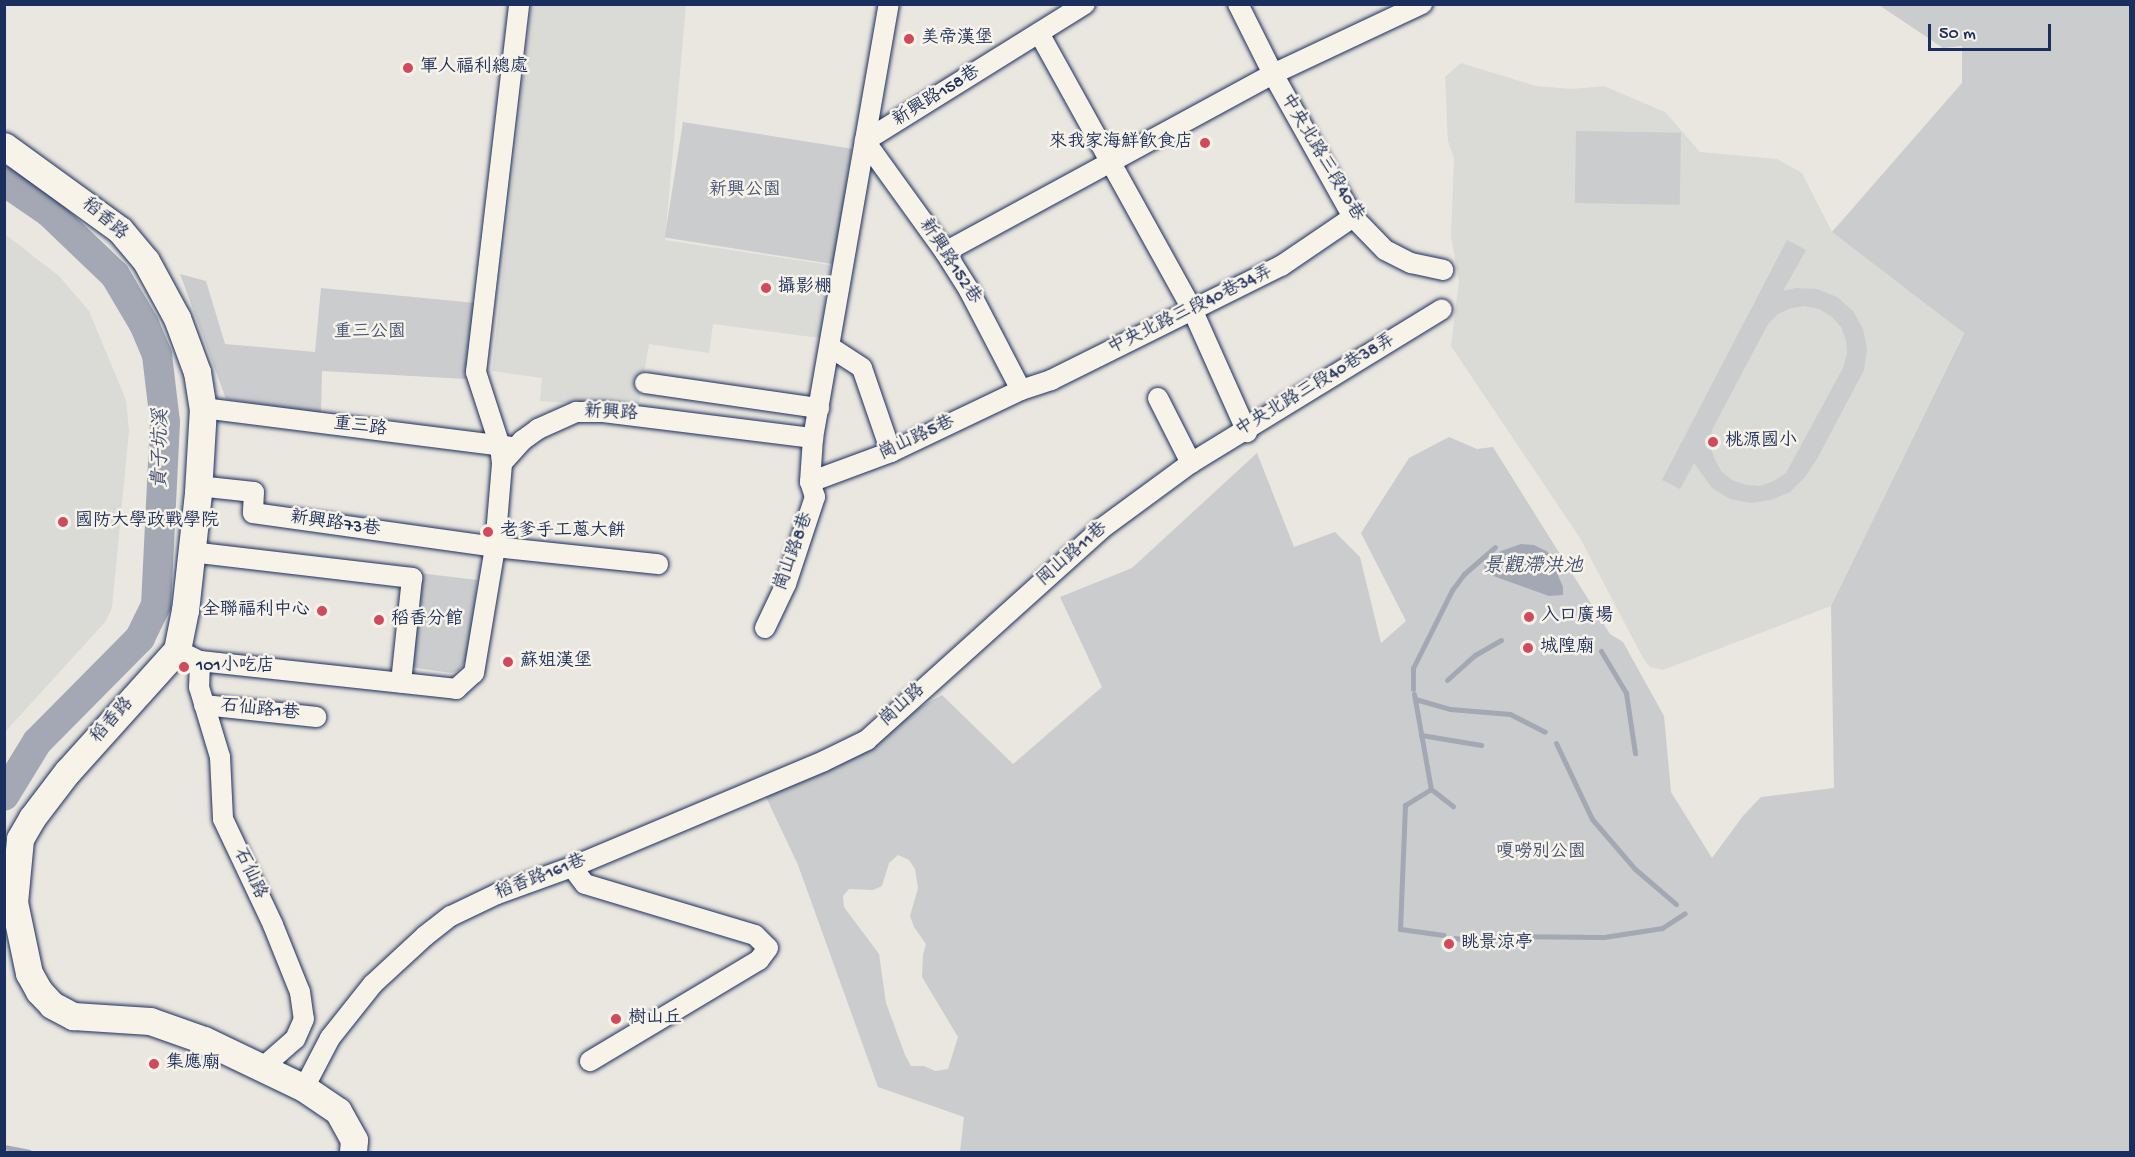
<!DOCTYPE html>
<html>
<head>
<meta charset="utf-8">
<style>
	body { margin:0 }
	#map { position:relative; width:2135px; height:1157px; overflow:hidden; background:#eae7e0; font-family:"Gochi Hand","LXGW WenKai TC",sans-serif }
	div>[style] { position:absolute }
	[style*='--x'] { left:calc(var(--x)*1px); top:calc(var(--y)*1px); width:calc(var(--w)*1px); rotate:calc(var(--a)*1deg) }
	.built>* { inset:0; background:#dadad6 }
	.green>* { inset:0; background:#cbcccd; transform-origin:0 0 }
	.water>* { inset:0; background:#a3a8b4 }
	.stream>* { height:5px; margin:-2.5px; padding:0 2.5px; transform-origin:2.5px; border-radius:2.5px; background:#a3a8b4 }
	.river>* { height:30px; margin:-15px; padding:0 15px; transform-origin:15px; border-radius:15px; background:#a3a8b4 }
	.roads { filter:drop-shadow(0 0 2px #1b2f5e) drop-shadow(0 0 2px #1b2f5e) }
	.street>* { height:20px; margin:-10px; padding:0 10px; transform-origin:10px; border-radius:10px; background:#f7f3e8 }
	.secondary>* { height:27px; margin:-13.5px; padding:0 13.5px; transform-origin:13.5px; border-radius:13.5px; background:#f7f3e8 }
	.dots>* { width:16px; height:16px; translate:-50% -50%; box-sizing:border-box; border:3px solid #f7f3e8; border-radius:50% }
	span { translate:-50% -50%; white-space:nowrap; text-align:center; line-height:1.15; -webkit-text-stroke:5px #f7f3e8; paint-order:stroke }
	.poi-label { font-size:18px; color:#1b2f5e }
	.left { translate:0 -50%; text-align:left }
	.right { translate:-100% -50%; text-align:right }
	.street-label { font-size:18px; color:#1b2f5e }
	.park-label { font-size:18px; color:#47567a }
	.water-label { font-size:20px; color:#445378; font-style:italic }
	.frame { position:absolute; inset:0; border:6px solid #1b2f5e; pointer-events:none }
	.scale { position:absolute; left:1928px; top:24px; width:123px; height:27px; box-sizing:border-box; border:3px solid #1b2f5e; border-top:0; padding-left:8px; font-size:18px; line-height:21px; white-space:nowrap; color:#1b2f5e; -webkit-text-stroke:4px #f7f3e8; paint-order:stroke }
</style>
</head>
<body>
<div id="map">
	<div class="built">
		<i style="clip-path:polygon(531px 5px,686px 5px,665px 240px,830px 265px,820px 338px,713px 324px,709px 353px,649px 344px,638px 408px,540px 401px,542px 378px,492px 371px)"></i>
		<i style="clip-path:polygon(1461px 63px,1536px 86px,1572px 89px,1604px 86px,1665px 112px,1700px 152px,1777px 159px,1802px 173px,1832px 232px,1964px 332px,1831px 606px,1663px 670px,1650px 667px,1643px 658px,1580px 538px,1451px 346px,1459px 281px,1451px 236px,1454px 158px,1448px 141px,1445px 77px)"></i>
		<i style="clip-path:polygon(5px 234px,59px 276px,89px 311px,126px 400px,129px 431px,112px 608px,106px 621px,5px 732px)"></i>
	</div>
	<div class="green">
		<i style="clip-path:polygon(evenodd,1879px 5px,2130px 5px,2130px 1152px,960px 1152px,964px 1117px,878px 1087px,798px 865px,765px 795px,942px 695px,1013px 764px,1102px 687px,1060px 597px,1132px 568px,1257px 453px,1294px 547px,1335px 532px,1360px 557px,1381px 643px,1406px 621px,1361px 533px,1409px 458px,1449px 437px,1477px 449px,1493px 447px,1610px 634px,1623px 642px,1664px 716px,1671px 792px,1712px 858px,1743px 816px,1761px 797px,1834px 788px,1831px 606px,1964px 333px,1832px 232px,1962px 83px,1962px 46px,1943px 48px,1879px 5px,898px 855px,909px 860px,915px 869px,918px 888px,910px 916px,914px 927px,926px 944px,923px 955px,922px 977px,958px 1037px,948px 1069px,935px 1071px,924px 1066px,911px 1066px,905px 1055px,886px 1003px,879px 954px,844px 907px,843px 896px,849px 889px,873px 890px,882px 886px,889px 863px,898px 855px)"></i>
		<i style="left:683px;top:122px;width:171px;height:117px;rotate:9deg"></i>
		<i style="left:1576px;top:131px;width:105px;height:72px;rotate:1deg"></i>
		<i style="clip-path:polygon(evenodd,1787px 240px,1806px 250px,1783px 291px,1796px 288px,1817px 289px,1837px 297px,1853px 311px,1863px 329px,1867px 349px,1864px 370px,1817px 459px,1805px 477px,1790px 492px,1771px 500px,1751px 503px,1730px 499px,1712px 488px,1694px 463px,1680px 489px,1662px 480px,1787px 240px,1805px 306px,1819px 309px,1831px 316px,1841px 327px,1846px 340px,1847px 354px,1843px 368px,1786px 473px,1774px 481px,1760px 486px,1746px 485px,1732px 480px,1721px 471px,1714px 458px,1710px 444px,1712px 430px,1768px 324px,1778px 314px,1791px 308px,1805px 306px)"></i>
		<i style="clip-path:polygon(180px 274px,206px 281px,225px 344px,315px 352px,321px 288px,475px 303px,466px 379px,322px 371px,321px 413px,226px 399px)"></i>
		<i style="clip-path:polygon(419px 573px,477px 580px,468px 658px,459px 670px,451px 673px,410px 667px)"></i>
	</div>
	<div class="water">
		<i style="clip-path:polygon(1521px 544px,1534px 545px,1548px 552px,1563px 587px,1563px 595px,1549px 596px,1485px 573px,1484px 565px,1501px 551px)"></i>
	</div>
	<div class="stream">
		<i style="--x:165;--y:426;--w:9;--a:-21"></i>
		<i style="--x:1601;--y:651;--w:49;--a:59.2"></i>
		<i style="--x:1626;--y:693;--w:61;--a:81.5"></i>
		<i style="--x:1447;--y:680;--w:38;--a:-42"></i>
		<i style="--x:1475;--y:655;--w:30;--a:-30"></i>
		<i style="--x:1413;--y:689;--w:21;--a:-90"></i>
		<i style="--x:1413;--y:668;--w:87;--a:-63.4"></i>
		<i style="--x:1452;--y:590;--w:20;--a:-53"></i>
		<i style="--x:1464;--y:574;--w:41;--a:-41.1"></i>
		<i style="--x:1414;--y:694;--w:97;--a:79.9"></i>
		<i style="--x:1431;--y:789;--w:31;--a:148"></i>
		<i style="--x:1405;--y:805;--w:124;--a:92.3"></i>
		<i style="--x:1400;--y:929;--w:44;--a:7.8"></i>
		<i style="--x:1415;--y:699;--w:36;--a:16"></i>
		<i style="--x:1450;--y:709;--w:60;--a:4.8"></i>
		<i style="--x:1510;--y:714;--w:39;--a:27"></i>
		<i style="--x:1421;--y:735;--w:61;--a:9.5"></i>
		<i style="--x:1556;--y:743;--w:84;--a:64.7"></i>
		<i style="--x:1592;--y:819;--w:66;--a:49.3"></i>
		<i style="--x:1635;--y:869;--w:54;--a:40.5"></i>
		<i style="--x:1431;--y:789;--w:28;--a:38"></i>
		<i style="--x:1455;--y:938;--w:19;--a:9"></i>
		<i style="--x:1474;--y:941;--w:37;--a:-8"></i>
		<i style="--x:1511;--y:936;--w:93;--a:0.6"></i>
		<i style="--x:1604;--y:937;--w:59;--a:-8.8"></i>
		<i style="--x:1662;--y:928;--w:27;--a:-33"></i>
		<i style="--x:4;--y:1147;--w:25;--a:11"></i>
	</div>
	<div class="river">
		<i style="--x:4;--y:181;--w:55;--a:34.6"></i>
		<i style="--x:49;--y:212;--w:91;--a:43.7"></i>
		<i style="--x:115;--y:275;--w:57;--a:59.4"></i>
		<i style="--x:144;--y:324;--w:34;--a:67"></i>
		<i style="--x:157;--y:355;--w:67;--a:83.2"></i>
		<i style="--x:165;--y:422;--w:183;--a:92.8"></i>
		<i style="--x:156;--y:605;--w:37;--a:116"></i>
		<i style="--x:140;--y:638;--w:146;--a:134.7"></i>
		<i style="--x:37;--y:742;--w:63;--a:121.4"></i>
	</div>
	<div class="roads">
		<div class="street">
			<i style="--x:1238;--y:4;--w:78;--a:63.4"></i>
			<i style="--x:1273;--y:74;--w:164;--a:60.8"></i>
			<i style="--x:1353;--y:217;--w:46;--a:45.9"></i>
			<i style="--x:1385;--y:250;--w:29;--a:27"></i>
			<i style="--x:1411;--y:263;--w:33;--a:12"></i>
			<i style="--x:1039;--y:33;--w:316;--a:61"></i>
			<i style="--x:1192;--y:309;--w:135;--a:65.9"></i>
			<i style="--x:945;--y:252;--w:373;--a:-28.5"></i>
			<i style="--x:1273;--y:74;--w:165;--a:-25.2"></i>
			<i style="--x:830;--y:347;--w:38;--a:33"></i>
			<i style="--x:862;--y:368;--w:89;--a:71"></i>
			<i style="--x:645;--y:383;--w:176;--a:8.2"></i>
			<i style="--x:1021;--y:390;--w:113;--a:-117.5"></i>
			<i style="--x:969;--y:290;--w:45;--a:-122.3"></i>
			<i style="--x:945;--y:252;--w:137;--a:-125.8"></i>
			<i style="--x:865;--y:141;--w:259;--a:-31.9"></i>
			<i style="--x:1158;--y:398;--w:73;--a:63.1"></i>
			<i style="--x:203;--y:408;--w:309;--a:7.2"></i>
			<i style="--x:502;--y:463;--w:17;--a:-97"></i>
			<i style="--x:500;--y:446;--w:78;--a:-108"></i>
			<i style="--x:476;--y:372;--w:371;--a:-83.3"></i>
			<i style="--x:810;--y:482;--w:86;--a:-20.3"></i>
			<i style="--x:891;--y:452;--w:144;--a:-25.5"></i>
			<i style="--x:1021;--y:390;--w:32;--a:-18"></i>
			<i style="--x:1051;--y:380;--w:257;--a:-26.4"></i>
			<i style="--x:1281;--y:266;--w:87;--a:-34.2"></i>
			<i style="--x:198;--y:486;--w:56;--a:6.1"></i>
			<i style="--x:254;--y:492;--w:21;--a:93"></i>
			<i style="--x:253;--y:513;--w:244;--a:8"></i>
			<i style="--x:495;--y:547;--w:164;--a:6"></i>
			<i style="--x:191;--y:552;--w:223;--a:6.7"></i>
			<i style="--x:412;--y:578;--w:105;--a:96"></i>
			<i style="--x:765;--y:628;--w:49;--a:-64.5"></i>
			<i style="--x:786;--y:584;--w:92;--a:-71.6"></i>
			<i style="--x:815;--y:497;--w:16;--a:-108"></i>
			<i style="--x:810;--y:482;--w:44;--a:-86.1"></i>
			<i style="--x:813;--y:438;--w:441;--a:-80.1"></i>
			<i style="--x:177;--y:650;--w:25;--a:26"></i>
			<i style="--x:200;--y:661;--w:258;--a:6.2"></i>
			<i style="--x:456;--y:689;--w:24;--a:-42"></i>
			<i style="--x:474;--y:673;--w:128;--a:-80.5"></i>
			<i style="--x:495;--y:547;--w:84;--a:-85.2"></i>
			<i style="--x:502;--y:463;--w:31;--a:-48"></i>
			<i style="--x:523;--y:440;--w:19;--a:-36"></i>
			<i style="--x:538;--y:429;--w:42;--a:-24.1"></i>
			<i style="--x:576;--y:412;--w:27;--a:0"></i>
			<i style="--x:603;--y:412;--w:212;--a:7.1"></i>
			<i style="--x:200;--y:661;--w:26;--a:92"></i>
			<i style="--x:199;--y:687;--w:73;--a:73.3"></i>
			<i style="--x:220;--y:757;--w:62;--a:87.2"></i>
			<i style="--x:223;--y:819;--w:117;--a:64.7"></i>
			<i style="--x:273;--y:925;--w:72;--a:68.1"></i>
			<i style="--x:300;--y:992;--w:27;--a:82"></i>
			<i style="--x:304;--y:1019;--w:22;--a:114"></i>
			<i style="--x:295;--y:1039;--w:44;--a:138.7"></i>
			<i style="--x:204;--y:705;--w:113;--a:6.1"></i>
			<i style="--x:572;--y:867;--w:21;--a:53"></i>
			<i style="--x:585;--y:884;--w:177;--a:16.7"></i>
			<i style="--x:755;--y:935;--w:18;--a:45"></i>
			<i style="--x:768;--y:948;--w:15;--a:127"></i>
			<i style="--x:759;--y:960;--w:197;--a:149.1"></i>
			<i style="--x:304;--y:1088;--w:56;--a:-62.5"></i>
			<i style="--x:330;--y:1038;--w:69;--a:-51.5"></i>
			<i style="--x:373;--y:984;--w:71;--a:-42.7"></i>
			<i style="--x:425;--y:936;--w:33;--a:-38"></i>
			<i style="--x:451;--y:916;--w:51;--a:-25.6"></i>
			<i style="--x:497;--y:894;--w:80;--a:-19.8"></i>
			<i style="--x:572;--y:867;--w:273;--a:-22.8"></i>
			<i style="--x:824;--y:761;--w:48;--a:-26"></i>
			<i style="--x:867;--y:740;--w:315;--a:-42"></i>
			<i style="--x:1101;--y:529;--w:112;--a:-36.3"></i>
			<i style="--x:1191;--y:463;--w:294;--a:-31.5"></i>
		</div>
		<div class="secondary">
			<i style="--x:4;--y:146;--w:143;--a:35.9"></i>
			<i style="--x:120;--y:230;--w:40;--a:50"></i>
			<i style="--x:146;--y:261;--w:65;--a:61.5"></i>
			<i style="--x:177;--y:318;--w:58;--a:69.7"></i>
			<i style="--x:197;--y:372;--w:36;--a:81"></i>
			<i style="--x:203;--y:408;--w:85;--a:93.4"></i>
			<i style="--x:198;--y:493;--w:118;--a:96.3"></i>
			<i style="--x:185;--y:610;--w:41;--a:101.3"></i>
			<i style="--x:177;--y:650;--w:164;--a:132"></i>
			<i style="--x:67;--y:772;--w:58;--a:127.3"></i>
			<i style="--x:32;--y:818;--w:24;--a:120"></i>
			<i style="--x:20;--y:839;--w:63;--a:95.4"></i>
			<i style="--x:14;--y:902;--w:73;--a:78.1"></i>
			<i style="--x:29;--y:973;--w:21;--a:61"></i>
			<i style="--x:39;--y:991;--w:19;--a:47"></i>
			<i style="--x:52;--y:1005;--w:24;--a:28"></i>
			<i style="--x:73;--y:1016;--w:77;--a:3.7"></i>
			<i style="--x:150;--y:1021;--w:57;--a:19.4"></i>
			<i style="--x:204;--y:1040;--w:111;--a:25.6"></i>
			<i style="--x:304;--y:1088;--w:41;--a:34.1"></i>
			<i style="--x:338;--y:1111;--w:33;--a:61"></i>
			<i style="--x:354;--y:1140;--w:12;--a:95"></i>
		</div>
	</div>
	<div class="dots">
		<i style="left:909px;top:39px;background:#d1495b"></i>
		<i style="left:408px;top:68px;background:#d1495b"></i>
		<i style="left:1205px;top:143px;background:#d1495b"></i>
		<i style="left:766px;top:288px;background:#d1495b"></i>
		<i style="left:1713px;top:442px;background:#d1495b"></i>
		<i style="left:63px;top:522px;background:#d1495b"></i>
		<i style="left:488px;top:532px;background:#d1495b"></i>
		<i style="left:322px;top:611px;background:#d1495b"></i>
		<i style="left:1529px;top:617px;background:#d1495b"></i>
		<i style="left:379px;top:620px;background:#d1495b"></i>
		<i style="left:1528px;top:648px;background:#d1495b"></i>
		<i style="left:508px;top:662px;background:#d1495b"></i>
		<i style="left:184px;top:667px;background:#d1495b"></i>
		<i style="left:1449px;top:944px;background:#d1495b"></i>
		<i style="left:616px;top:1019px;background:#d1495b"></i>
		<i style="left:154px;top:1064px;background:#d1495b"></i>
	</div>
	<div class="poi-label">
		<span class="left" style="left:921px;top:39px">美帝漢堡</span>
		<span class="left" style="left:420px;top:68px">軍人福利總處</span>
		<span class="right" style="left:1193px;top:143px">來我家海鮮飲食店</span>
		<span class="left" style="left:778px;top:288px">攝影棚</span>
		<span class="left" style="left:1725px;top:442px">桃源國小</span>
		<span class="left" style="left:75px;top:522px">國防大學政戰學院</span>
		<span class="left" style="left:500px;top:532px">老爹手工蔥大餅</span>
		<span class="right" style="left:310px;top:611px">全聯福利中心</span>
		<span class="left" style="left:1541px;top:617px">入口廣場</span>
		<span class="left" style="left:391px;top:620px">稻香分館</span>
		<span class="left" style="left:1540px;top:648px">城隍廟</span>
		<span class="left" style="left:520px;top:662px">蘇姐漢堡</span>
		<span class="left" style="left:196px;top:667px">101小吃店</span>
		<span class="left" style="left:1461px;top:944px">眺景涼亭</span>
		<span class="left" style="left:628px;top:1019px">樹山丘</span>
		<span class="left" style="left:166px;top:1064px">集應廟</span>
	</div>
	<div class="street-label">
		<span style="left:937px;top:97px;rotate:-32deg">新興路158巷</span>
		<span style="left:1321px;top:158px;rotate:59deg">中央北路三段40巷</span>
		<span style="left:104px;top:220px;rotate:41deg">稻香路</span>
		<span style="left:949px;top:262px;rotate:57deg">新興路152巷</span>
		<span style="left:1191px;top:311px;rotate:-26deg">中央北路三段40巷34弄</span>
		<span style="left:1316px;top:386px;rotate:-31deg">中央北路三段40巷38弄</span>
		<span style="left:611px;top:414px;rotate:3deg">新興路</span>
		<span style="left:360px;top:428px;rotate:7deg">重三路</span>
		<span style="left:917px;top:439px;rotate:-25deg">崗山路5巷</span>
		<span style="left:335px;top:525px;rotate:8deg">新興路73巷</span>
		<span style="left:795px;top:552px;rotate:-70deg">崗山路8巷</span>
		<span style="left:1073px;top:555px;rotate:-41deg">岡山路11巷</span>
		<span style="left:903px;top:706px;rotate:-42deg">崗山路</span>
		<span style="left:260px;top:711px;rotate:6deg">石仙路1巷</span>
		<span style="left:113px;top:721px;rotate:-48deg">稻香路</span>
		<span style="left:249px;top:874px;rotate:65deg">石仙路</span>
		<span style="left:541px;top:878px;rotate:-21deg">稻香路161巷</span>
	</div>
	<div class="park-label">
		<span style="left:745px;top:191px">新興公園</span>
		<span style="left:370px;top:333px">重三公園</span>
		<span style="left:1541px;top:853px">嗄嘮別公園</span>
	</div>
	<div class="water-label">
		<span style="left:162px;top:449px;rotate:-89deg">貴子坑溪</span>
		<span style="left:1533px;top:567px">景觀滯洪池</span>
	</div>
	<div class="frame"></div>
	<div class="scale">50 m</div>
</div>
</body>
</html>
